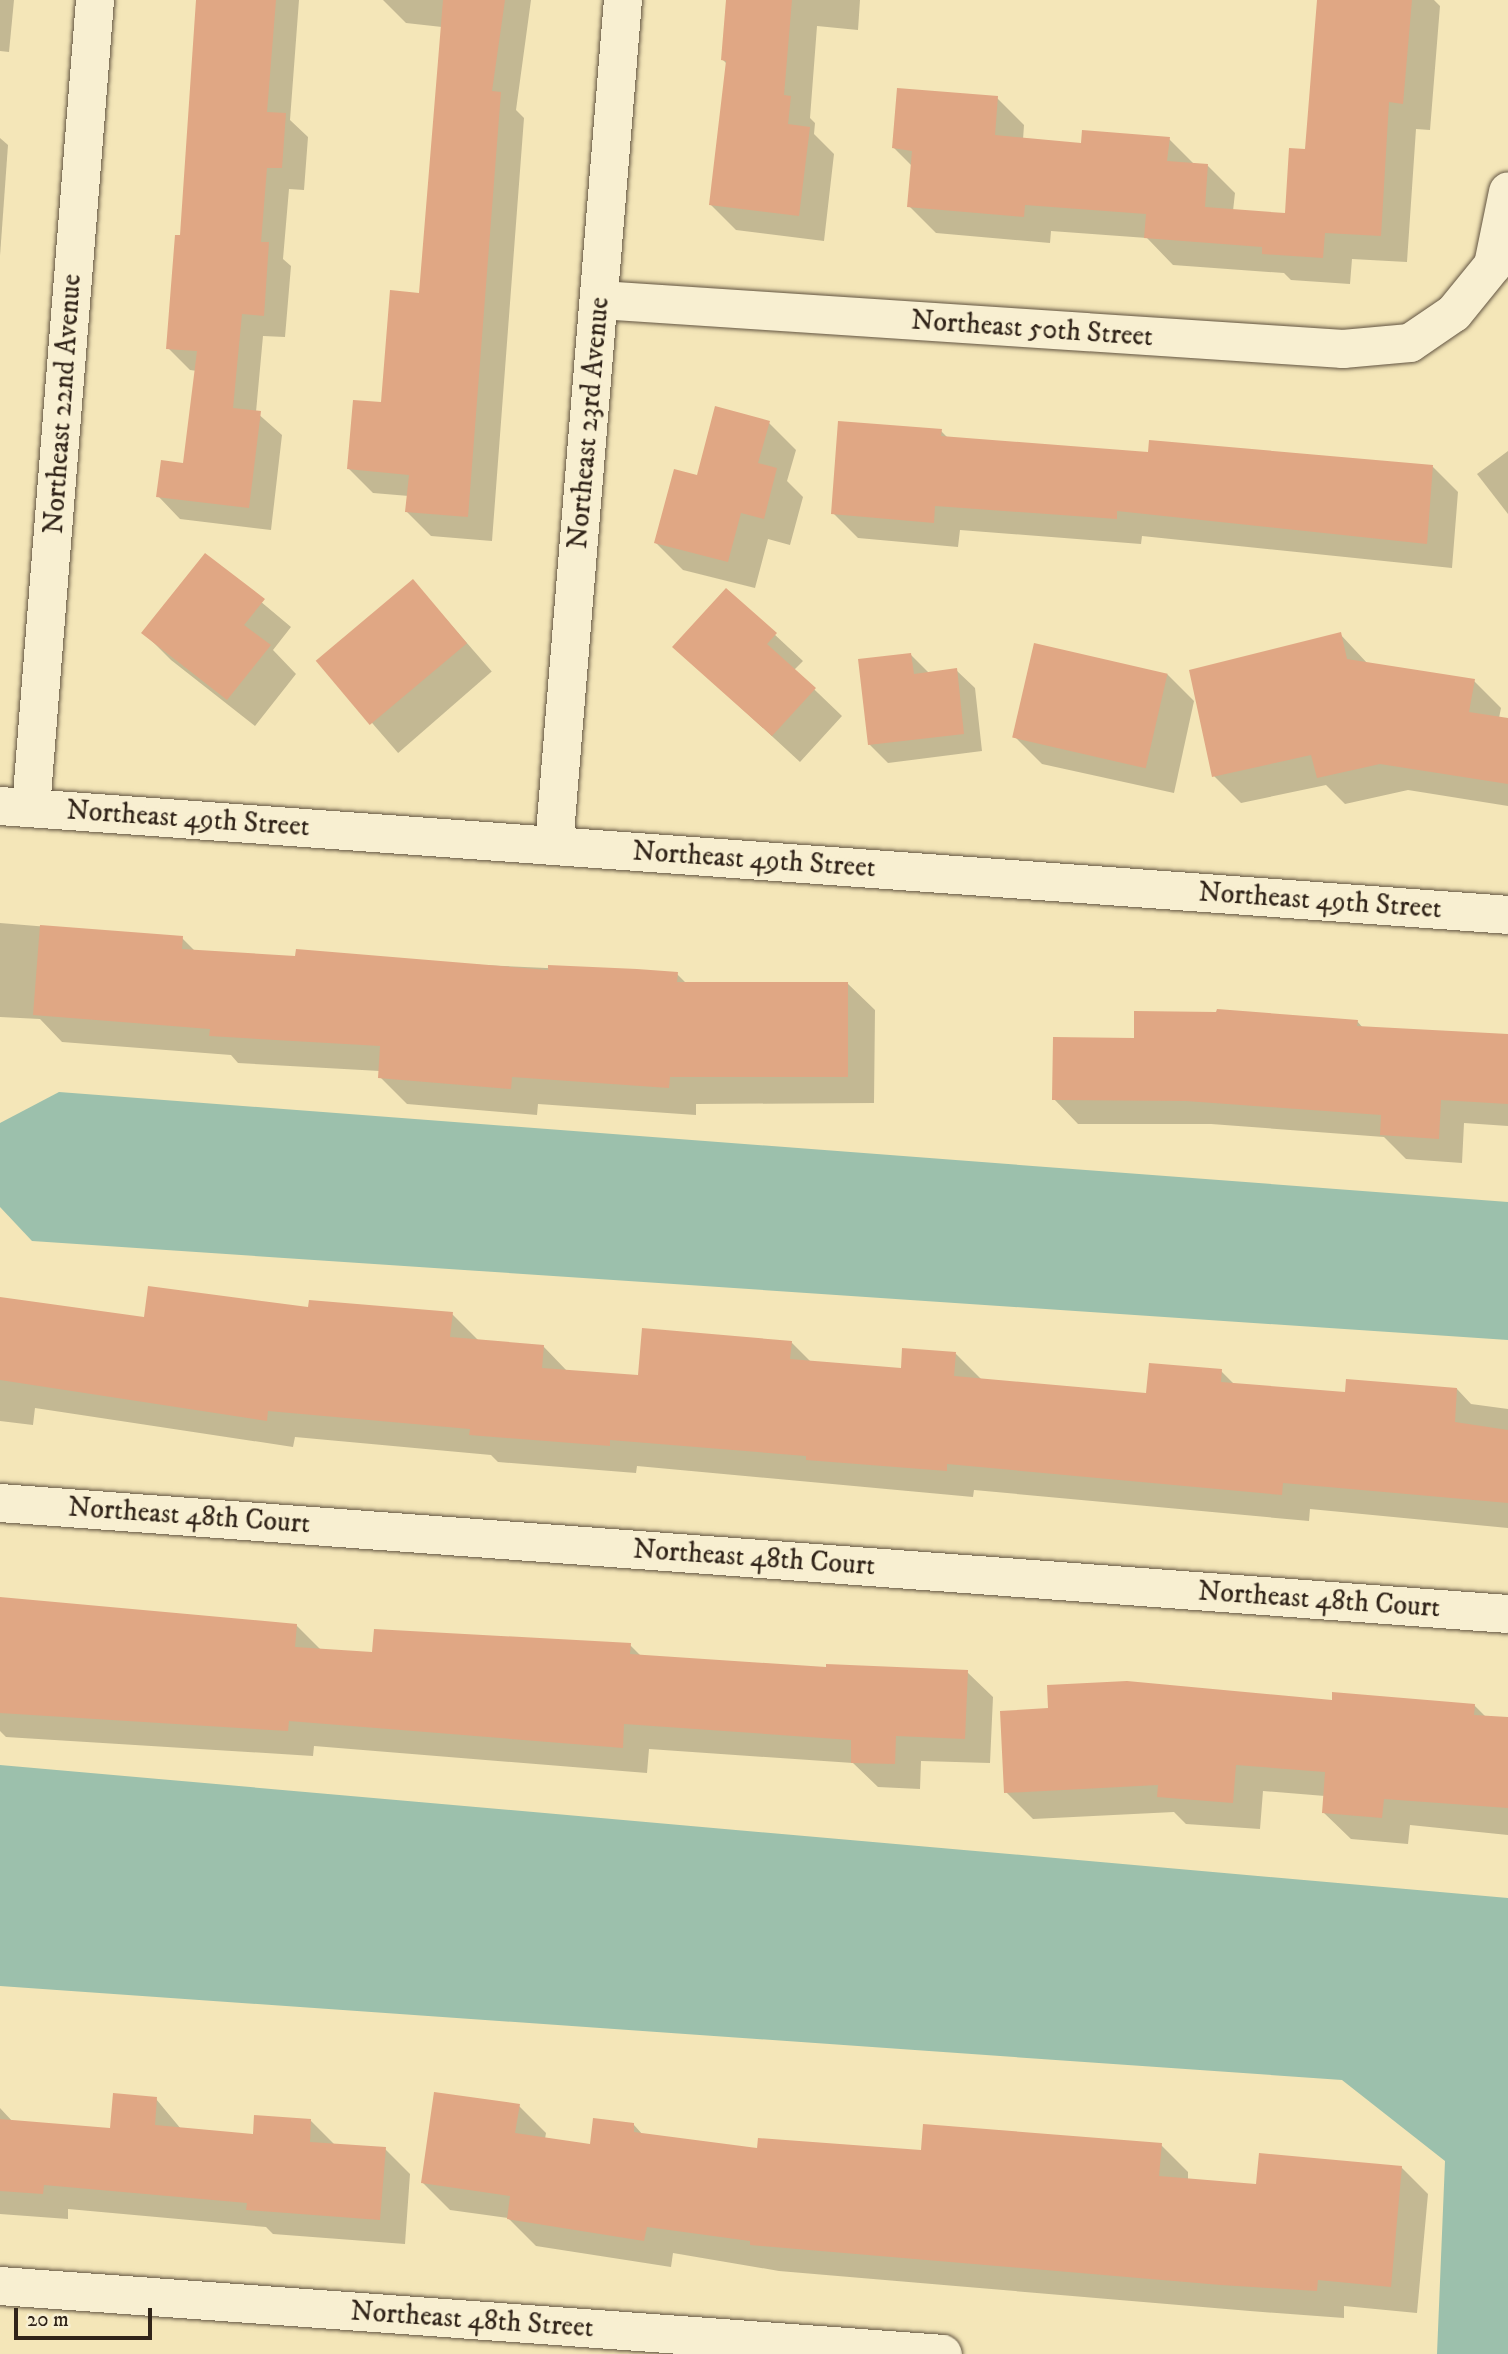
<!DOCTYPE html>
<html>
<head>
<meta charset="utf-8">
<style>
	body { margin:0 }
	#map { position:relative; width:1508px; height:2354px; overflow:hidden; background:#f4e6b8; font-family:"IM FELL DW Pica",serif }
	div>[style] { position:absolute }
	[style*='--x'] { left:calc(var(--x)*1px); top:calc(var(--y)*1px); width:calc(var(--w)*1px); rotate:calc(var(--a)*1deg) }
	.water>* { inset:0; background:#9cc0ac }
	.shadow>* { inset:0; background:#0003; transform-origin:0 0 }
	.building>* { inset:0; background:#e0a784; transform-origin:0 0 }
	.roads { filter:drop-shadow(0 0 2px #625441) drop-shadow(0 0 2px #625441) }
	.minor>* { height:38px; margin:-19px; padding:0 19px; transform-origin:19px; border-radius:19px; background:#f8efd1 }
	.tertiary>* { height:38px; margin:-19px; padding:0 19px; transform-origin:19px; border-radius:19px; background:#f8efd1 }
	span { translate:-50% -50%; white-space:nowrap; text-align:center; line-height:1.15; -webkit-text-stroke:5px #f8efd1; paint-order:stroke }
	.street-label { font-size:28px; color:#312419 }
	.scale { position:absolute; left:14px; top:2308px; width:138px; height:32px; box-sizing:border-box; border:4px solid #312419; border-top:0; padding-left:9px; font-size:21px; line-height:24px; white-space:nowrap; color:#312419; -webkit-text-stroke:5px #f8efd1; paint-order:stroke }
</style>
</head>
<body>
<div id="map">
	<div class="water">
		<i style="clip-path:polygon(59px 1092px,1508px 1202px,1508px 1340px,32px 1241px,0 1207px,0 1123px)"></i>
		<i style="clip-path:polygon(0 1765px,1508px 1898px,1508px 2354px,1437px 2354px,1445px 2161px,1342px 2080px,0 1986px)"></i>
	</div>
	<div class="shadow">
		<i style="clip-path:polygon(0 0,14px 0,9px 52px,0 51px)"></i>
		<i style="clip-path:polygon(199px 0,299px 0,290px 120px,308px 137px,304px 190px,289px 189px,283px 259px,291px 266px,285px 337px,263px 336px,256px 412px,282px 435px,271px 530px,180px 519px,158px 496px,184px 465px,197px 371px,190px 370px,168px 348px,182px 237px)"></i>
		<i style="clip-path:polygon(383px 0,531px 0,516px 110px,524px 118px,492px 541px,431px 536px,407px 512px,409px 496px,373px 493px,349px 469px,383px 404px,421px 295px,442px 27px,406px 23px)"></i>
		<i style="clip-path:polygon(727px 0,860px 0,858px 30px,817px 26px,810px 118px,815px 123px,814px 134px,834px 154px,824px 241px,736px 230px,711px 205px,727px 64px,723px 60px)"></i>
		<i style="clip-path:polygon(1318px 0,1434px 0,1440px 6px,1430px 130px,1416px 129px,1407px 262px,1352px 259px,1350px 284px,1291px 280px,1284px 273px,1173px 265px,1147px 238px,1051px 231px,1050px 243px,936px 233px,909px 206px,912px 166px,894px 148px,997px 98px,1024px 125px,1023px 140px,1083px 144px,1169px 139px,1195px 165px,1208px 166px,1235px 193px,1233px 211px,1287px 215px,1307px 151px)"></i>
		<i style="clip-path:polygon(0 138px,8px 145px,0 256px)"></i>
		<i style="clip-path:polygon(769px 423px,796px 450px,787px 481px,803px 497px,790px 545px,768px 539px,755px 588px,683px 570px,656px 543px,698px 477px)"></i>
		<i style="clip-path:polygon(941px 431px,948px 438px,1149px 454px,1433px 467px,1458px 492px,1452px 568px,1142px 536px,1141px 544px,960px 530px,958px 547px,858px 538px,833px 513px)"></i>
		<i style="clip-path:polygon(1508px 451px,1508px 514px,1477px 474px)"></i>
		<i style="clip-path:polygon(205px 555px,291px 627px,273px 650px,296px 674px,255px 726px,171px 660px,144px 633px)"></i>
		<i style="left:413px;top:581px;width:120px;height:124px;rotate:49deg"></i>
		<i style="clip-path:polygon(727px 590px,803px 661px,794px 670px,842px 716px,800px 762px,675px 647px)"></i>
		<i style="clip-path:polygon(1340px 634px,1368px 664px,1474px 681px,1501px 708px,1499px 718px,1508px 719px,1508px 806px,1408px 790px,1345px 804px,1326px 785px,1241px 803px,1214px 776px)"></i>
		<i style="clip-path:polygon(911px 655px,929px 673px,956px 670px,975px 688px,982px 751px,888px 763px,869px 744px)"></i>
		<i style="clip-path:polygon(1167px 674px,1194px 701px,1174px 793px,1042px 764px,1015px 737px)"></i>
		<i style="clip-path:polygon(0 923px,182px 938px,196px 952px,677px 974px,687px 984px,847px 983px,875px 1010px,874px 1103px,696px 1104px,696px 1115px,538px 1104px,537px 1115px,407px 1104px,380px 1077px,380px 1071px,238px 1063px,231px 1055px,62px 1042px,40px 1019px,0 1017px)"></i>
		<i style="clip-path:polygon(1357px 1021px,1363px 1028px,1508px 1036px,1508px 1126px,1464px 1123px,1462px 1163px,1406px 1159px,1384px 1137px,1211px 1124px,1078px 1124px,1054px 1099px,1136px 1040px)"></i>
		<i style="clip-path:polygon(0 1299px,145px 1319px,310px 1309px,452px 1314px,479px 1341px,543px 1346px,568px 1372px,640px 1377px,791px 1342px,811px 1362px,902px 1369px,956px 1354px,982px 1380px,1148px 1395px,1221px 1371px,1235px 1385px,1347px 1394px,1457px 1389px,1471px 1404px,1508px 1409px,1508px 1528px,1310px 1509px,1309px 1521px,974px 1490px,973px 1497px,637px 1466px,636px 1473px,498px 1462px,491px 1455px,295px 1437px,293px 1447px,35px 1408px,33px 1425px,0 1421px)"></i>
		<i style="clip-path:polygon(0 1599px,296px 1625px,321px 1650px,374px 1654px,630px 1645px,641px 1656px,827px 1669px,967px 1672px,993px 1697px,990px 1763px,921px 1761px,920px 1789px,878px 1787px,853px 1763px,649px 1749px,647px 1773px,314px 1746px,313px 1756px,6px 1737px,0 1731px)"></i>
		<i style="clip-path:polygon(1333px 1702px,1474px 1705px,1486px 1717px,1508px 1719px,1508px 1835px,1410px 1825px,1408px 1844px,1351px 1839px,1323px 1812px,1325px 1796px,1263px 1791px,1260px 1829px,1186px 1824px,1174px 1812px,1033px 1819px,1006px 1792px)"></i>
		<i style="clip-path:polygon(156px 2099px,181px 2129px,254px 2136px,311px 2121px,335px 2145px,385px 2149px,410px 2174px,405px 2244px,273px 2234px,266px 2227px,68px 2209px,68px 2219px,0 2214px,0 2108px,13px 2122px,112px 2130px)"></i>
		<i style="clip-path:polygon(519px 2106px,546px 2133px,545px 2139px,592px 2146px,634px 2125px,643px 2135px,759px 2150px,923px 2152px,1161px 2145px,1188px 2172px,1188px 2180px,1258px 2186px,1401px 2167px,1428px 2194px,1417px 2313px,1344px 2306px,1344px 2318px,1250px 2311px,779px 2271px,673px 2253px,671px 2267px,536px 2246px,508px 2218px,450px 2210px,423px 2183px)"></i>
	</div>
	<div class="building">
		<i style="clip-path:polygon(196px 0,276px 0,267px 112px,286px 113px,282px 168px,267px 168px,261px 242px,269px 242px,264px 316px,242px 314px,233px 408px,261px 411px,249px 508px,156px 497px,161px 460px,183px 463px,197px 351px,166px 349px,175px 235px,180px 235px)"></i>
		<i style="clip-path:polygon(443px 0,505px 0,492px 91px,501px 92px,468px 517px,405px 512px,409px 475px,347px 469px,353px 400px,381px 402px,390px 290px,419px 293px)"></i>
		<i style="clip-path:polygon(726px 0,792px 0,784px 95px,791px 96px,788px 124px,810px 127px,799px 216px,709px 205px,726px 61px,721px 60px)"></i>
		<i style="clip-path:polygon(1317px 0,1412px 0,1403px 104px,1389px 102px,1381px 236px,1325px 233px,1323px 258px,1262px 254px,1262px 247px,1144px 238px,1146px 214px,1025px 205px,1024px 217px,907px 207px,912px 151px,892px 148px,897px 88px,998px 96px,995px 135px,1081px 143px,1082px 130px,1170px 137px,1167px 161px,1208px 164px,1205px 207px,1285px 213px,1289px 148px,1305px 149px)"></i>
		<i style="clip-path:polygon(715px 406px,770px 421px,758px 463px,777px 468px,764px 519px,741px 513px,728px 562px,654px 543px,674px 469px,697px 475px)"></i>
		<i style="clip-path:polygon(838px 421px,942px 429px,941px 436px,1148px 452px,1149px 440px,1433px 465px,1427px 544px,1117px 511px,1117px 519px,935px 506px,934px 523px,831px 514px)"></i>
		<i style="clip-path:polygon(205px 553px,265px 599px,244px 625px,271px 645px,227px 700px,141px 633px)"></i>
		<i style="left:413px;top:579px;width:84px;height:127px;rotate:50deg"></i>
		<i style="clip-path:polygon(726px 588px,777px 633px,767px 644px,816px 688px,772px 736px,672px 647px)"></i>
		<i style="clip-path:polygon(1341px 632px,1347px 659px,1475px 679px,1469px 712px,1508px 718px,1508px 784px,1380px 764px,1317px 778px,1311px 755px,1212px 777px,1189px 670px)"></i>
		<i style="left:1034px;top:643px;width:137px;height:97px;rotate:13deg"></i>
		<i style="clip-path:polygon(911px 653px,914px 674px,957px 668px,964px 734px,868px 745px,858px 659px)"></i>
		<i style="clip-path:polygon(40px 925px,183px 936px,182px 949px,295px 956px,296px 949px,548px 970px,548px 965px,637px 969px,678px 972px,677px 982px,848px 982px,848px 1077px,670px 1077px,669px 1088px,512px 1077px,511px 1089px,378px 1078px,380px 1046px,209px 1036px,210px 1029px,33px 1015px)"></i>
		<i style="clip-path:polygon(1217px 1009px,1358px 1020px,1357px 1026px,1508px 1034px,1508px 1104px,1441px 1100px,1439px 1139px,1380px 1135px,1381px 1115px,1186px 1101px,1052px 1100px,1053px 1037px,1134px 1038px,1134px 1011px,1216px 1012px)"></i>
		<i style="clip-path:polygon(148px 1286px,308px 1307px,309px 1300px,453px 1312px,450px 1337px,544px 1345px,542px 1368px,638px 1375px,642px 1328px,792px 1341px,790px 1359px,901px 1368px,902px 1348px,956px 1352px,954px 1376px,1146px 1393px,1149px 1363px,1222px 1369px,1221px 1382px,1345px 1392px,1346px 1379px,1457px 1388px,1455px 1422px,1508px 1430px,1508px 1503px,1283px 1483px,1282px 1495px,947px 1464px,947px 1471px,806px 1460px,806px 1456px,610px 1440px,610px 1446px,469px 1435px,470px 1429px,268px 1411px,267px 1421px,0 1380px,0 1297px,144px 1317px)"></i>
		<i style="clip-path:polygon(0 1597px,297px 1624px,295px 1647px,372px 1652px,374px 1629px,631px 1643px,630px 1654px,826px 1667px,826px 1664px,968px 1670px,965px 1739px,896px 1736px,895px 1764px,851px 1763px,851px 1740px,624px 1724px,623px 1748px,289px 1721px,288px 1731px,0 1713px)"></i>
		<i style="clip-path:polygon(1127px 1681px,1332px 1700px,1332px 1692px,1475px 1704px,1474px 1715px,1508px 1717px,1508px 1808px,1384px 1799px,1382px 1818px,1322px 1813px,1325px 1772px,1236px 1765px,1233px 1803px,1157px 1797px,1158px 1785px,1004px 1793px,1000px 1711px,1048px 1708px,1047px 1685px)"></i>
		<i style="clip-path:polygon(434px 2092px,520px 2104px,515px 2133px,590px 2144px,593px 2118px,634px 2123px,634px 2132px,757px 2148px,758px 2138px,921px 2150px,923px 2124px,1162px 2143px,1159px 2176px,1256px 2184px,1259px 2153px,1402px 2166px,1391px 2287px,1318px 2280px,1317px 2291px,1221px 2285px,750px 2245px,750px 2241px,647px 2227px,644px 2241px,507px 2219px,510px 2196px,421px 2183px)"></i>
		<i style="clip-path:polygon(113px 2093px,157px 2097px,155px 2125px,253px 2134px,254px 2115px,311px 2119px,310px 2142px,386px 2147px,380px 2220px,246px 2210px,247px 2203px,44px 2185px,43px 2194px,0 2191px,0 2119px,110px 2128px)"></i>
	</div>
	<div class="roads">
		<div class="minor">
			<i style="--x:600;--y:300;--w:745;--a:3.77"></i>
			<i style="--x:1343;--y:349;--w:67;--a:-5.1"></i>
			<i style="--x:1410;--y:343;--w:53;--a:-34.3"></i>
			<i style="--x:1454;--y:313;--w:62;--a:-50.9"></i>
			<i style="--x:1493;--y:265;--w:75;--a:-78.4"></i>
			<i style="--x:31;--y:808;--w:811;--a:-85.47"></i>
			<i style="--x:554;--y:846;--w:849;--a:-85.34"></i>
			<i style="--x:0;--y:1503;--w:1512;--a:4.21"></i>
			<i style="--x:0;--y:2286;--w:945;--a:4.12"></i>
		</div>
		<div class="tertiary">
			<i style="--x:0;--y:806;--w:1512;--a:4.13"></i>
		</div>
	</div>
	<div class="street-label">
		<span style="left:1032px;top:329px;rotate:4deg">Northeast 50th Street</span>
		<span style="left:63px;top:404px;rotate:-86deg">Northeast 22nd Avenue</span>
		<span style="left:589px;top:423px;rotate:-85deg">Northeast 23rd Avenue</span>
		<span style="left:188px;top:819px;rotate:4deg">Northeast 49th Street</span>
		<span style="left:754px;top:860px;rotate:4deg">Northeast 49th Street</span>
		<span style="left:1320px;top:901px;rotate:4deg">Northeast 49th Street</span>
		<span style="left:189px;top:1516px;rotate:4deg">Northeast 48th Court</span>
		<span style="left:754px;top:1558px;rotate:4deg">Northeast 48th Court</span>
		<span style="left:1319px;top:1600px;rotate:4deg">Northeast 48th Court</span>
		<span style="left:472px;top:2320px;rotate:4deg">Northeast 48th Street</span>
	</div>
	<div class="scale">20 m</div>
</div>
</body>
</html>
